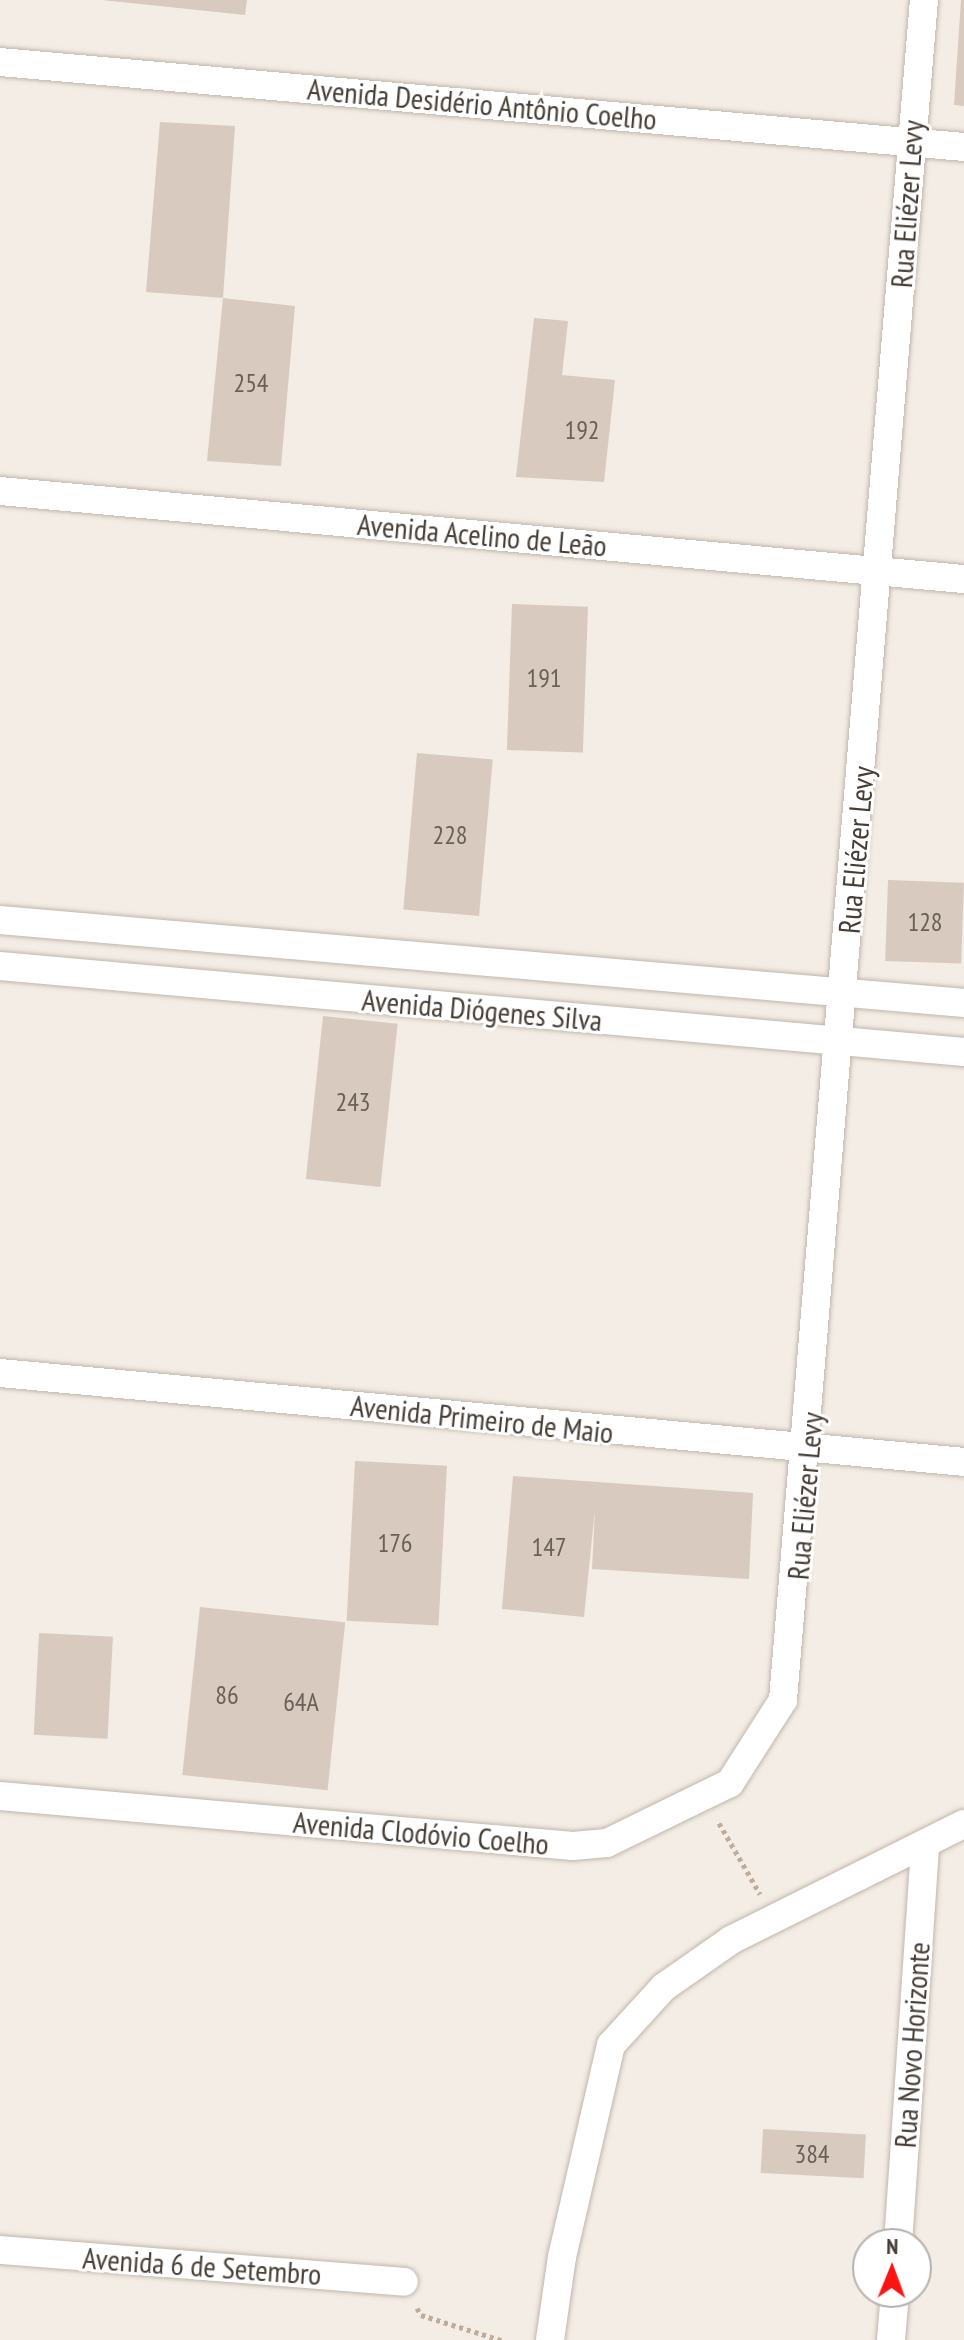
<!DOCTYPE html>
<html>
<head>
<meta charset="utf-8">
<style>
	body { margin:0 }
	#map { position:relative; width:964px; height:2340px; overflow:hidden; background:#f3ede5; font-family:"PT Sans Narrow",sans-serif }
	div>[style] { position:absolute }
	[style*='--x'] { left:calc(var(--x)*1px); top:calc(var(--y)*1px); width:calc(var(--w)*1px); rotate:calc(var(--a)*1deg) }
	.building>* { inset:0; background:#d8cabe; transform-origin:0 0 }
	.path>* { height:5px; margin-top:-2.5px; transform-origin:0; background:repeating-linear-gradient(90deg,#c0ad99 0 4px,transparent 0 8px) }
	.roads { filter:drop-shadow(0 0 2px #c1b6ab) drop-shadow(0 0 2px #c1b6ab) }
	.minor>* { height:28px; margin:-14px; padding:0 14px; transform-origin:14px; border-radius:14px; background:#fff }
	span { translate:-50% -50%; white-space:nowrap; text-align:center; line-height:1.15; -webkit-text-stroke:6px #fff; paint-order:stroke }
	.number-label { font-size:26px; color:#6a6057 }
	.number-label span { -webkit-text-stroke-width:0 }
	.street-label { font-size:30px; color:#463d35 }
	.north { position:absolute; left:852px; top:2228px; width:80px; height:80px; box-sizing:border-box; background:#fff; border:2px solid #b5b1ae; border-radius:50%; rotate:1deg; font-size:22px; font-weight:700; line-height:32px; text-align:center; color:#463d35 }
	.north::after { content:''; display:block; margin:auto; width:28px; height:36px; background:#fc1413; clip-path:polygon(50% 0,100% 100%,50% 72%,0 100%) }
</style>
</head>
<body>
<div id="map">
	<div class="building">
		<i style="clip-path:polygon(102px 0,247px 0,245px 15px)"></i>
		<i style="clip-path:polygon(961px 0,964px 0,964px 106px,954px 105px)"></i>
		<i style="clip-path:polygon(160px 122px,235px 126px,223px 298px,295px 306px,281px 466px,207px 461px,223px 298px,146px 292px)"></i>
		<i style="clip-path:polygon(534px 318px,568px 321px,562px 375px,615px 380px,604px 482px,516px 477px)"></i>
		<i style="left:512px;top:604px;width:76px;height:146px;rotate:2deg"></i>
		<i style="left:417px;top:753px;width:76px;height:157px;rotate:5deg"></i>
		<i style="left:888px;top:880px;width:76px;height:81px;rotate:2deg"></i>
		<i style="left:323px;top:1016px;width:75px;height:164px;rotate:6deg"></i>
		<i style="left:355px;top:1461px;width:92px;height:160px;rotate:3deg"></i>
		<i style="clip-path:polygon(513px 1476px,753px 1493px,749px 1579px,592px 1569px,595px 1509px,584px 1617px,502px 1609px)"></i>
		<i style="left:200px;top:1607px;width:146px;height:169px;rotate:6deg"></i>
		<i style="left:39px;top:1633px;width:74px;height:102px;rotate:3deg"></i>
		<i style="left:763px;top:2129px;width:103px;height:44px;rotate:3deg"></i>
	</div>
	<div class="path">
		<i style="--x:719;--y:1823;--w:82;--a:60"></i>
		<i style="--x:417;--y:2308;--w:8;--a:60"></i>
		<i style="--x:421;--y:2315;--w:84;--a:17.4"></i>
	</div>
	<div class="roads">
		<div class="minor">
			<i style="--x:0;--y:62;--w:968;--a:5.04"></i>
			<i style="--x:0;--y:491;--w:968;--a:5.22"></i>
			<i style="--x:0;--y:920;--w:968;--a:4.92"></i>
			<i style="--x:0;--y:966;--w:968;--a:5.1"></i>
			<i style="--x:0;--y:1373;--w:968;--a:5.27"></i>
			<i style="--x:0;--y:1796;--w:575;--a:4.99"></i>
			<i style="--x:573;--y:1846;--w:34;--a:-5"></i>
			<i style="--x:607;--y:1843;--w:137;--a:-26"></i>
			<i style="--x:730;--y:1783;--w:98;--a:-57.4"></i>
			<i style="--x:783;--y:1700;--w:1706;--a:-85.26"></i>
			<i style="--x:898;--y:2244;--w:398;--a:-86.1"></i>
			<i style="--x:0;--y:2250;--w:405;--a:4.5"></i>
			<i style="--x:550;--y:2340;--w:84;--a:-81.8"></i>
			<i style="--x:562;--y:2257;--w:218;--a:-77"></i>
			<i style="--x:611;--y:2045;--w:79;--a:-47.6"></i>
			<i style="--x:664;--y:1987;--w:82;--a:-35"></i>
			<i style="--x:731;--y:1940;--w:260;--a:-26.5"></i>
			<i style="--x:891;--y:2340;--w:48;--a:-85.2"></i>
		</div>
	</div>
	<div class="number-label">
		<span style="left:251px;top:383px">254</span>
		<span style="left:582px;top:430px">192</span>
		<span style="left:544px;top:678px">191</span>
		<span style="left:450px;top:835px">228</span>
		<span style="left:925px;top:922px">128</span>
		<span style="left:353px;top:1102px">243</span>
		<span style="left:395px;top:1543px">176</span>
		<span style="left:549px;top:1547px">147</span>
		<span style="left:227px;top:1695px">86</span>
		<span style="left:301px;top:1702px">64A</span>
		<span style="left:812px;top:2154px">384</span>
	</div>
	<div class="street-label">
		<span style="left:482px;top:104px;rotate:5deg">Avenida Desidério Antônio Coelho</span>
		<span style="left:907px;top:204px;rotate:-86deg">Rua Eliézer Levy</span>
		<span style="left:482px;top:535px;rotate:5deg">Avenida Acelino de Leão</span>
		<span style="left:856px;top:850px;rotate:-85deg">Rua Eliézer Levy</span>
		<span style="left:482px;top:1010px;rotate:5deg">Avenida Diógenes Silva</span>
		<span style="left:482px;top:1419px;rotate:6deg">Avenida Primeiro de Maio</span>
		<span style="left:805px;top:1496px;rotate:-85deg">Rua Eliézer Levy</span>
		<span style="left:421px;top:1833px;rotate:5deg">Avenida Clodóvio Coelho</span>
		<span style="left:912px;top:2045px;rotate:-86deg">Rua Novo Horizonte</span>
		<span style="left:202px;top:2266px;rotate:4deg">Avenida 6 de Setembro</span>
	</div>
	<div class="north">N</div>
</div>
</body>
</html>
